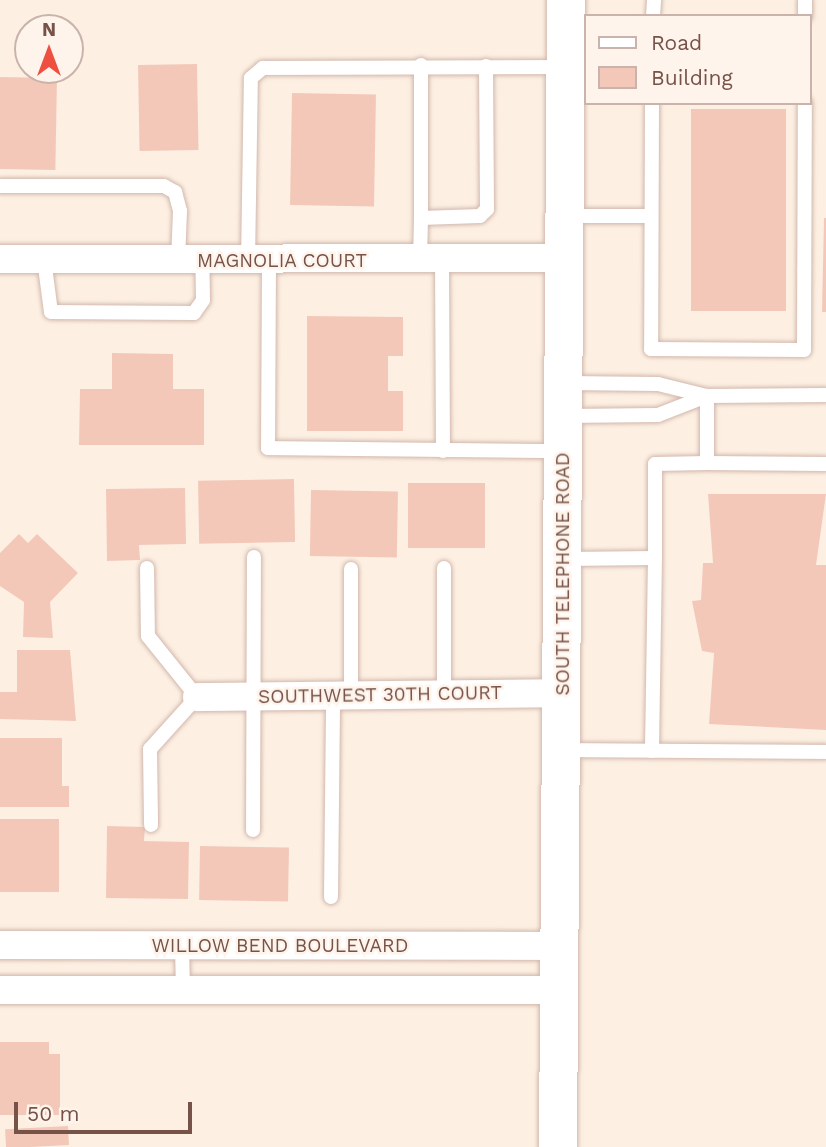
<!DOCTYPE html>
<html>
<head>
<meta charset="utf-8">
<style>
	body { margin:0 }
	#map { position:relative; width:826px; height:1147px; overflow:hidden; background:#fdf0e3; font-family:"Work Sans",sans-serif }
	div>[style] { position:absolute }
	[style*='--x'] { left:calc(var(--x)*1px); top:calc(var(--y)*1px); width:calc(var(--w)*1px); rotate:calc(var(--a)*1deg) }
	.building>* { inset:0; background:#f4c8b9; transform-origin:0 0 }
	.roads { filter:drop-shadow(0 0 2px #d2b7ac) drop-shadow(0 0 2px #d2b7ac) }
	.lane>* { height:14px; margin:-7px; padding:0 7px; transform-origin:7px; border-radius:7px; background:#fff }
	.street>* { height:28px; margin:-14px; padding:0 14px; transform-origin:14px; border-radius:14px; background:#fff }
	.secondary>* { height:38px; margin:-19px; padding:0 19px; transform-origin:19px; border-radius:19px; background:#fff }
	span { translate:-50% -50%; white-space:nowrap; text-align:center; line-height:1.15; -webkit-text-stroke:5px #fff4eb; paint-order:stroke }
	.street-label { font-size:19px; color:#775248 }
	.legend { position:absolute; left:584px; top:14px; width:228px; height:91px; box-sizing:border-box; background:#fff4eb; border:2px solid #c9b3aa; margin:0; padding:9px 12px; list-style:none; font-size:21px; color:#775248 }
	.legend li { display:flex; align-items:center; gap:14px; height:35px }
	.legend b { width:35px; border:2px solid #c9b3aa }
	.north { position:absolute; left:14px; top:14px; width:70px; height:70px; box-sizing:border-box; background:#fff4eb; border:2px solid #c9b3aa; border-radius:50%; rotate:0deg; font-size:19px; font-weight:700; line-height:28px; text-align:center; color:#775248 }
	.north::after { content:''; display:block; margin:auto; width:24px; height:32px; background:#ee4f41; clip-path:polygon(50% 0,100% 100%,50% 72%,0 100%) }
	.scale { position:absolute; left:14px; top:1102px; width:178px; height:32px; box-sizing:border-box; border:4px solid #775248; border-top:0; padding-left:9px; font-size:21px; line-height:24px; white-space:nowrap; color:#775248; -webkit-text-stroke:5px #fff4eb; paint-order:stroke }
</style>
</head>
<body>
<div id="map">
	<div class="building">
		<i style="left:197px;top:64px;width:86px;height:59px;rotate:89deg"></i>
		<i style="left:0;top:77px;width:57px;height:92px;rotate:1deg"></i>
		<i style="left:292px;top:93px;width:84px;height:112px;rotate:1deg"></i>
		<i style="left:691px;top:109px;width:95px;height:202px"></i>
		<i style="clip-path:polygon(824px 218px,826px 218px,826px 312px,822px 312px)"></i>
		<i style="clip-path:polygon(307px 316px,403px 317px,403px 356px,388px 356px,388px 391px,403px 391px,403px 431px,307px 431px)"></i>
		<i style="clip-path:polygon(112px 353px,173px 354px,173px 389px,204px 389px,204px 445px,79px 445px,80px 389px,112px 389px)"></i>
		<i style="left:294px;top:479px;width:63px;height:96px;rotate:89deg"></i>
		<i style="left:408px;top:483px;width:77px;height:65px"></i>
		<i style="clip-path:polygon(185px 488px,186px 544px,139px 545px,140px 560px,107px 561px,106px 489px)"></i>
		<i style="left:311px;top:490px;width:87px;height:66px;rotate:1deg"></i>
		<i style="clip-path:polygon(708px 494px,826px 494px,816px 565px,826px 565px,826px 730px,709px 724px,714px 653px,702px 651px,692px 601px,701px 600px,703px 563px,713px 563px)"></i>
		<i style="clip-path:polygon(19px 534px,28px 543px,37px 534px,78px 573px,50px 602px,53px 638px,23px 637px,24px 602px,0 586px,0 553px)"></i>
		<i style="clip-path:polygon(17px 650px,70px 650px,76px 721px,0 719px,0 692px,17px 692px)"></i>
		<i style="clip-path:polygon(0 738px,62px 738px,62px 786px,69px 786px,69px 807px,0 807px)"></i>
		<i style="left:0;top:819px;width:59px;height:73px"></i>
		<i style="clip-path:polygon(107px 826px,145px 827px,144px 841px,189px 842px,188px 899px,106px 898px)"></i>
		<i style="left:200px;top:846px;width:89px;height:54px;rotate:1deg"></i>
		<i style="clip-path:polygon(0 1042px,49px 1042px,49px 1054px,60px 1054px,60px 1115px,0 1115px)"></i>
		<i style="left:68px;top:1126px;width:19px;height:63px;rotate:87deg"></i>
	</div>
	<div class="roads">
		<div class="lane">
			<i style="--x:805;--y:0;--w:16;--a:90"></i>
			<i style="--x:653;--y:16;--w:16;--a:-86"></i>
			<i style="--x:421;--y:65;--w:153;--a:90"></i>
			<i style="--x:421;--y:218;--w:59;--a:-1.9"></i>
			<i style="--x:480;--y:216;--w:10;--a:-45"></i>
			<i style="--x:487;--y:209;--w:143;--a:-90.4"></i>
			<i style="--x:652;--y:103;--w:246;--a:90.2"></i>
			<i style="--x:651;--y:349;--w:153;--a:0.4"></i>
			<i style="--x:804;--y:350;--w:247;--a:-89.8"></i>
			<i style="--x:0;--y:186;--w:164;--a:0"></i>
			<i style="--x:164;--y:186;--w:13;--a:29"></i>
			<i style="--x:175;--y:192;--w:20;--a:75"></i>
			<i style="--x:180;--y:211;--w:49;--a:92.3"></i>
			<i style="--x:565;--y:216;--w:86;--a:0"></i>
			<i style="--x:44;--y:259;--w:53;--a:82.5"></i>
			<i style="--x:51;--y:312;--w:143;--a:0.4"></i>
			<i style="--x:194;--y:313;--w:16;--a:-55"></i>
			<i style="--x:203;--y:300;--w:39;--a:-91"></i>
			<i style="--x:420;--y:260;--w:42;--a:-88.6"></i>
			<i style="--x:442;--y:260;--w:191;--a:89.7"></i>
			<i style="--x:248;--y:262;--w:184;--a:-89.1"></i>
			<i style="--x:251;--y:78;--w:16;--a:-40"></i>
			<i style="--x:263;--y:68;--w:302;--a:-0.2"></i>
			<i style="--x:269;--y:262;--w:186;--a:90.3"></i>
			<i style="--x:268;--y:448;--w:292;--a:0.6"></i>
			<i style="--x:566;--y:383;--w:92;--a:0.6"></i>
			<i style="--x:658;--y:384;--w:50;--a:13.8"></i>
			<i style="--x:707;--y:396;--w:119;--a:-0.5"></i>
			<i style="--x:707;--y:396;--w:67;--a:90"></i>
			<i style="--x:707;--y:463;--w:119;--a:0.5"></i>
			<i style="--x:565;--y:416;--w:93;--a:-0.6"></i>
			<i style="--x:658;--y:415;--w:53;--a:-21.2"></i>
			<i style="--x:655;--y:558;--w:94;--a:-90"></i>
			<i style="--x:655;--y:464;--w:52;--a:-1.1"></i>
			<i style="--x:565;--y:559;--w:90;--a:-0.6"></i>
			<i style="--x:655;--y:558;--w:193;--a:90.9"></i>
			<i style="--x:147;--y:568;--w:68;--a:89.2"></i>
			<i style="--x:148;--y:636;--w:78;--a:51.2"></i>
			<i style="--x:197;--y:697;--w:70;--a:132.1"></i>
			<i style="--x:150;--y:749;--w:76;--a:89.2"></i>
			<i style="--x:444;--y:568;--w:126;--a:90"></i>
			<i style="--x:351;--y:569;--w:126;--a:90"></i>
			<i style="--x:562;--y:750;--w:264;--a:0.4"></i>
			<i style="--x:253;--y:830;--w:273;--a:-89.8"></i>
			<i style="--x:331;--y:897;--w:202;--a:-89.4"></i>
			<i style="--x:182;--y:946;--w:44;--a:88.7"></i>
		</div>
		<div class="street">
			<i style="--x:0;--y:259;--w:565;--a:-0.1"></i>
			<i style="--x:197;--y:697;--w:365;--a:-0.6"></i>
			<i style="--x:0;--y:945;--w:561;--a:0.1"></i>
			<i style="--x:0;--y:990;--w:560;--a:0"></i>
		</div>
		<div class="secondary">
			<i style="--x:558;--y:1147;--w:1147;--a:-89.6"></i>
		</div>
	</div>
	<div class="street-label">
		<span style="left:282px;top:261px">MAGNOLIA COURT</span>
		<span style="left:563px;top:574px;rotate:-90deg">SOUTH TELEPHONE ROAD</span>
		<span style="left:380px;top:695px;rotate:-1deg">SOUTHWEST 30TH COURT</span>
		<span style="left:280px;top:946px">WILLOW BEND BOULEVARD</span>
	</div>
	<ul class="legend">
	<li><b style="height:9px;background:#fff"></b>Road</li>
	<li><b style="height:19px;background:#f4c8b9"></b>Building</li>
	</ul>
	<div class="north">N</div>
	<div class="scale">50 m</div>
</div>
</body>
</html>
